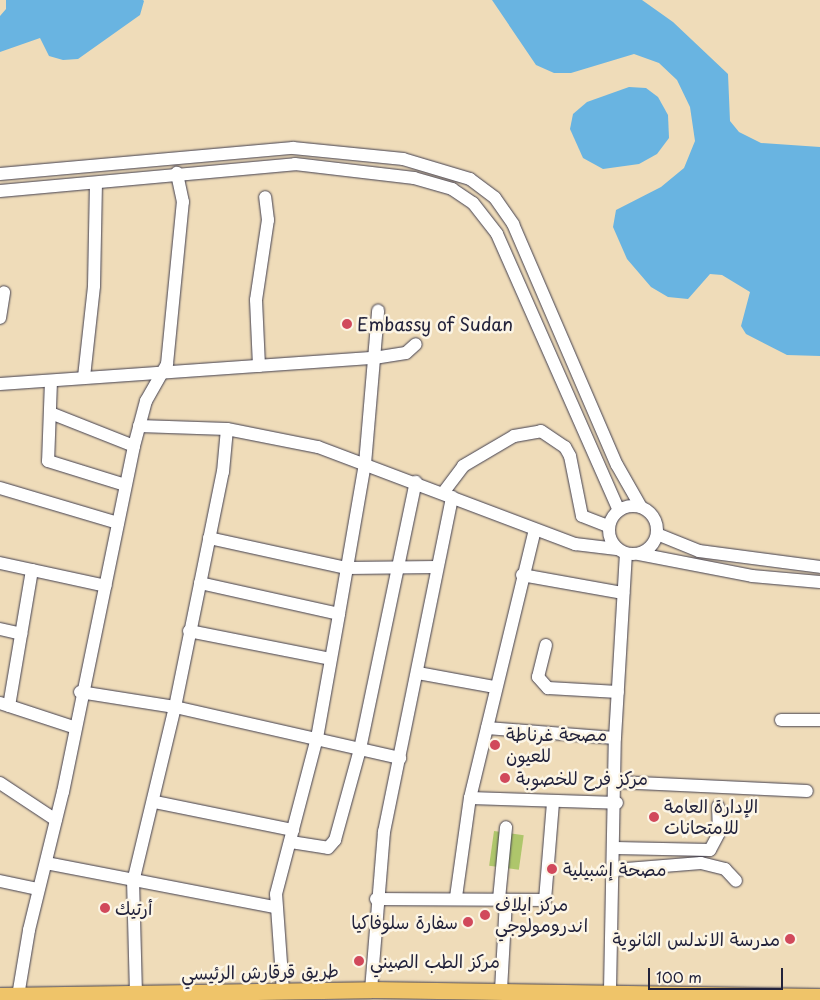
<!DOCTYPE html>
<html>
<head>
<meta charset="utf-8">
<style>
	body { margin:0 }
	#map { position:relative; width:820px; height:1000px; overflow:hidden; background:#efdcb9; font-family:"Playpen Sans","Playpen Sans Arabic",sans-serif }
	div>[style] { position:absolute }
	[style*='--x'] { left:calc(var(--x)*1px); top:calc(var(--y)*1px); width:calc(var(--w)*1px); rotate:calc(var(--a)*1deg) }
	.green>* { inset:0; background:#aec66b; transform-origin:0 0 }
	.water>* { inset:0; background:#69b4e1 }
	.roads { filter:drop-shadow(0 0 1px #413e4e) drop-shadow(0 0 1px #413e4e) }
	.minor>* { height:12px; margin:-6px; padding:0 6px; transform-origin:6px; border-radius:6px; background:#fff }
	.minor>.ring { margin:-6px; padding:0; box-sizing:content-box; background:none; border:12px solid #fff; border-radius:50% }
	.major>* { height:16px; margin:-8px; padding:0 8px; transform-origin:8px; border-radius:8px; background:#efc469 }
	.dots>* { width:14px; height:14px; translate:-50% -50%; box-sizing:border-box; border:2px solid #fcf5e5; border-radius:50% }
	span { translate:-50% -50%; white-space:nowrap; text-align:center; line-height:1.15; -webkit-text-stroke:5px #fcf5e5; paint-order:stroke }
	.poi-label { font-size:18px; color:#22223b }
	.left { translate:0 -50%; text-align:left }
	.right { translate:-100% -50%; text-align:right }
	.street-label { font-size:18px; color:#22223b }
	.scale { position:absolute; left:648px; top:968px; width:135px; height:22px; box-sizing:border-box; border:2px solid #22223b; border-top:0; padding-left:6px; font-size:15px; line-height:18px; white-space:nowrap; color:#22223b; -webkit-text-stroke:4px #fcf5e5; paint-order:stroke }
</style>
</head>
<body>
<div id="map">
	<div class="green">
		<i style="left:494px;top:831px;width:30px;height:35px;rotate:8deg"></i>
	</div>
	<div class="water">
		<i style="clip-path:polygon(6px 0,143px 0,144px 1px,140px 15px,78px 59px,63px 60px,49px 56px,40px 38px,0 52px,0 16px,6px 9px)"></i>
		<i style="clip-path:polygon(492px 0,642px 0,673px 22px,728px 74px,730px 121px,739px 132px,761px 143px,820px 147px,820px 356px,787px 355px,746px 334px,741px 326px,750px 292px,722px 275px,710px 274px,688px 299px,668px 297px,651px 287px,627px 259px,613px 227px,616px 210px,661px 187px,684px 168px,695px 141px,690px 107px,677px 80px,659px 63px,634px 54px,571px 73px,554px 73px,536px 65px)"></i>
		<i style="clip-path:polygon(629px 87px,646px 88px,658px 97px,668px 115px,669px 138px,657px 154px,639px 164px,603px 169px,583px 158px,570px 129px,573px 114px,587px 102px)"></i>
	</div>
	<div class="roads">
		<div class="minor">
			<i style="--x:0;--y:174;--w:294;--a:-5.1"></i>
			<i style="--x:293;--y:148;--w:111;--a:5.7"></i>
			<i style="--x:403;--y:159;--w:70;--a:16.6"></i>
			<i style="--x:470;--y:179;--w:31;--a:37"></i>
			<i style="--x:495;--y:198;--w:32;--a:55"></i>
			<i style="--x:513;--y:224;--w:262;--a:66.7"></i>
			<i style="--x:617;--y:465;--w:48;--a:60.3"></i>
			<i style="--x:0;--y:191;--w:296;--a:-5.2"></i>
			<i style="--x:295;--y:164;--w:120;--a:6.7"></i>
			<i style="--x:414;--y:178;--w:40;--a:16"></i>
			<i style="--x:452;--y:189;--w:25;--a:34"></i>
			<i style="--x:473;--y:203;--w:39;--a:52"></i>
			<i style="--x:497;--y:234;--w:302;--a:66.2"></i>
			<i style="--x:0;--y:318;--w:26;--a:-81"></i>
			<i style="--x:259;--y:366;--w:66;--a:-92.6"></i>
			<i style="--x:256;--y:300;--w:81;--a:-81.5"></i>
			<i style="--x:268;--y:220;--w:23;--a:-97"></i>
			<i style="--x:84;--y:377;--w:92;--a:-83.7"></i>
			<i style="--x:94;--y:286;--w:103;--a:-88.9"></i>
			<i style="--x:51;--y:381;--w:80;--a:92.1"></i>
			<i style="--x:48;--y:461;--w:81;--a:17.3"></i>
			<i style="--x:0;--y:384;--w:375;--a:-4"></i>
			<i style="--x:374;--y:358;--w:32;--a:-9"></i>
			<i style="--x:406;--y:353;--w:13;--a:-42"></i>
			<i style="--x:53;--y:414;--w:87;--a:21.6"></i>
			<i style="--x:139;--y:426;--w:88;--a:2"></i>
			<i style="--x:227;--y:429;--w:93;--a:11.2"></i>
			<i style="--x:318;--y:447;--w:275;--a:20.7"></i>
			<i style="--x:575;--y:544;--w:42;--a:6.8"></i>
			<i style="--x:0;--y:488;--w:123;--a:16.5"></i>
			<i style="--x:443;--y:493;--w:34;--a:-53"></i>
			<i style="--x:463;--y:466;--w:59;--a:-30.5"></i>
			<i style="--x:514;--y:436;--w:27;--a:-10"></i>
			<i style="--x:541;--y:431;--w:29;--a:34"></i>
			<i style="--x:565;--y:447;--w:10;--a:61"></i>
			<i style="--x:570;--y:456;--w:61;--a:78.7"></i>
			<i style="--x:582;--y:516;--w:28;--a:21"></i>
			<i class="ring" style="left:609px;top:506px;width:36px;height:36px"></i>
			<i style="--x:657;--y:534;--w:45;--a:22"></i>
			<i style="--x:699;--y:551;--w:122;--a:7.5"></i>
			<i style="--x:209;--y:538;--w:141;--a:12.3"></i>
			<i style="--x:347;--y:568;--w:90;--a:-0.6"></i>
			<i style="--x:639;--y:554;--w:115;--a:11"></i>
			<i style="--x:752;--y:576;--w:68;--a:5"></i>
			<i style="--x:0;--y:563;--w:108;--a:12.2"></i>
			<i style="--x:522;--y:575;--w:103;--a:10.1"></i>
			<i style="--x:200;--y:583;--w:142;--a:12.6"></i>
			<i style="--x:0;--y:629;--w:22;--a:13"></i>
			<i style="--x:189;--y:631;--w:144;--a:11.2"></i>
			<i style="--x:546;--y:645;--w:33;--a:104"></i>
			<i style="--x:538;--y:677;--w:15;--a:48"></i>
			<i style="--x:548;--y:688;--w:70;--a:3.3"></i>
			<i style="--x:418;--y:673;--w:77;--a:10.4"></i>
			<i style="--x:80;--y:692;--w:96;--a:9"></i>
			<i style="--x:175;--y:707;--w:231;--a:12.8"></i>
			<i style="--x:0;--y:703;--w:77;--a:18.2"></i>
			<i style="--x:9;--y:706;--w:138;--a:-80.4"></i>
			<i style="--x:781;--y:720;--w:39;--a:0"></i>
			<i style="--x:487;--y:728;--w:128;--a:4.5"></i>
			<i style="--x:617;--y:782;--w:190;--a:2.7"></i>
			<i style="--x:0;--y:783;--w:67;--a:33.5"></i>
			<i style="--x:470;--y:798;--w:147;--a:1.9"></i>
			<i style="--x:155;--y:802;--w:141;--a:11.5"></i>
			<i style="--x:291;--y:842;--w:37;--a:9"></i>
			<i style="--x:328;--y:848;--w:11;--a:-49"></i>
			<i style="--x:335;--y:840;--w:94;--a:-74.6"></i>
			<i style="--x:360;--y:749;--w:273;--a:-78.2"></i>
			<i style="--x:615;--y:848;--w:95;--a:1.2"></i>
			<i style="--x:710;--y:850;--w:19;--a:-62"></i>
			<i style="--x:719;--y:833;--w:27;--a:-92"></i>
			<i style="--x:46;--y:863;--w:233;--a:10.9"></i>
			<i style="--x:614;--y:870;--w:87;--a:-4.6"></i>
			<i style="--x:701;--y:863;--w:25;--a:14"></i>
			<i style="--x:725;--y:869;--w:16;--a:47"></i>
			<i style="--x:0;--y:881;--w:39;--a:12"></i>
			<i style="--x:456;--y:897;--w:100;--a:-82"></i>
			<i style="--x:470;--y:798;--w:276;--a:-76.4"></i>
			<i style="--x:376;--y:899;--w:169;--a:0.3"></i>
			<i style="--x:545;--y:900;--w:98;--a:-85.3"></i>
			<i style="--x:499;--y:899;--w:72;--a:-84.4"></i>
			<i style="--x:371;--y:990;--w:159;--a:-85.3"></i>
			<i style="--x:384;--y:832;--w:342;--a:-78.5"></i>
			<i style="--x:501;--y:990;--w:90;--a:-86.8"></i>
			<i style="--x:610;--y:990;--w:252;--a:-88.9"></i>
			<i style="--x:615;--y:738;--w:184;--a:-86.6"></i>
			<i style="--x:283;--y:991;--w:97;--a:-94.1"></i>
			<i style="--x:276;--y:894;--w:161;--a:-75.3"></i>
			<i style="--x:317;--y:738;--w:126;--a:-79.9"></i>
			<i style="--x:339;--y:614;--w:152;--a:-80.2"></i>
			<i style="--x:365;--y:464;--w:154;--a:-85.1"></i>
			<i style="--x:136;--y:994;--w:112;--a:-91.5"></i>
			<i style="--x:133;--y:882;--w:180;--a:-76.5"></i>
			<i style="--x:175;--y:707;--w:240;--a:-78.5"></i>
			<i style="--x:223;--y:472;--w:43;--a:-84.7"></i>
			<i style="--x:18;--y:996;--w:67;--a:-80.5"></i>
			<i style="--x:29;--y:930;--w:142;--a:-76.2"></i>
			<i style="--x:63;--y:792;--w:353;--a:-78.4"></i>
			<i style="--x:134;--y:446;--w:47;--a:-75.1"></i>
			<i style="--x:146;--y:401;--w:43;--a:-60.4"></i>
			<i style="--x:167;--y:364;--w:163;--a:-84.4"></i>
			<i style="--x:183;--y:202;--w:30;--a:-102"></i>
		</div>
		<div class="major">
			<i style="--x:0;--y:996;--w:371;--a:-0.9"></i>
			<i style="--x:371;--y:990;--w:449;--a:0.9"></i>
		</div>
	</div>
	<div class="dots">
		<i style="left:347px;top:324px;background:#d1495b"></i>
		<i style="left:495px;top:745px;background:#d1495b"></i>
		<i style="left:505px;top:778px;background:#d1495b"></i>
		<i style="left:654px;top:817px;background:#d1495b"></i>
		<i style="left:552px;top:869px;background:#d1495b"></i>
		<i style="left:105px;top:908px;background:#d1495b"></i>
		<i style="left:485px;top:915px;background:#d1495b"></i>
		<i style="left:468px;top:922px;background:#d1495b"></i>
		<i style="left:790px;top:939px;background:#d1495b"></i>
		<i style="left:359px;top:961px;background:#d1495b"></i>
	</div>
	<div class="poi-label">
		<span class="left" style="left:357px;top:324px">Embassy of Sudan</span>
		<span class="left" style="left:506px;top:745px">مصحة غرناطة<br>للعيون</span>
		<span class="left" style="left:516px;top:778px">مركز فرح للخصوبة</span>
		<span class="left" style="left:664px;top:817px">الإدارة العامة<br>للامتحانات</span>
		<span class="left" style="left:563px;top:869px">مصحة إشبيلية</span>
		<span class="left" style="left:495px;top:915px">مركز ايلاف<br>اندرومولوجي</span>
		<span class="left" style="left:115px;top:908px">أرتيك</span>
		<span class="right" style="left:458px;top:922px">سفارة سلوفاكيا</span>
		<span class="right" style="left:780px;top:939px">مدرسة الاندلس الثانوية</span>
		<span class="left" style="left:370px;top:961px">مركز الطب الصيني</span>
	</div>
	<div class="street-label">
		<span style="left:260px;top:972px;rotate:-1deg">طريق قرقارش الرئيسي</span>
	</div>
	<div class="scale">100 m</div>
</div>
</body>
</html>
